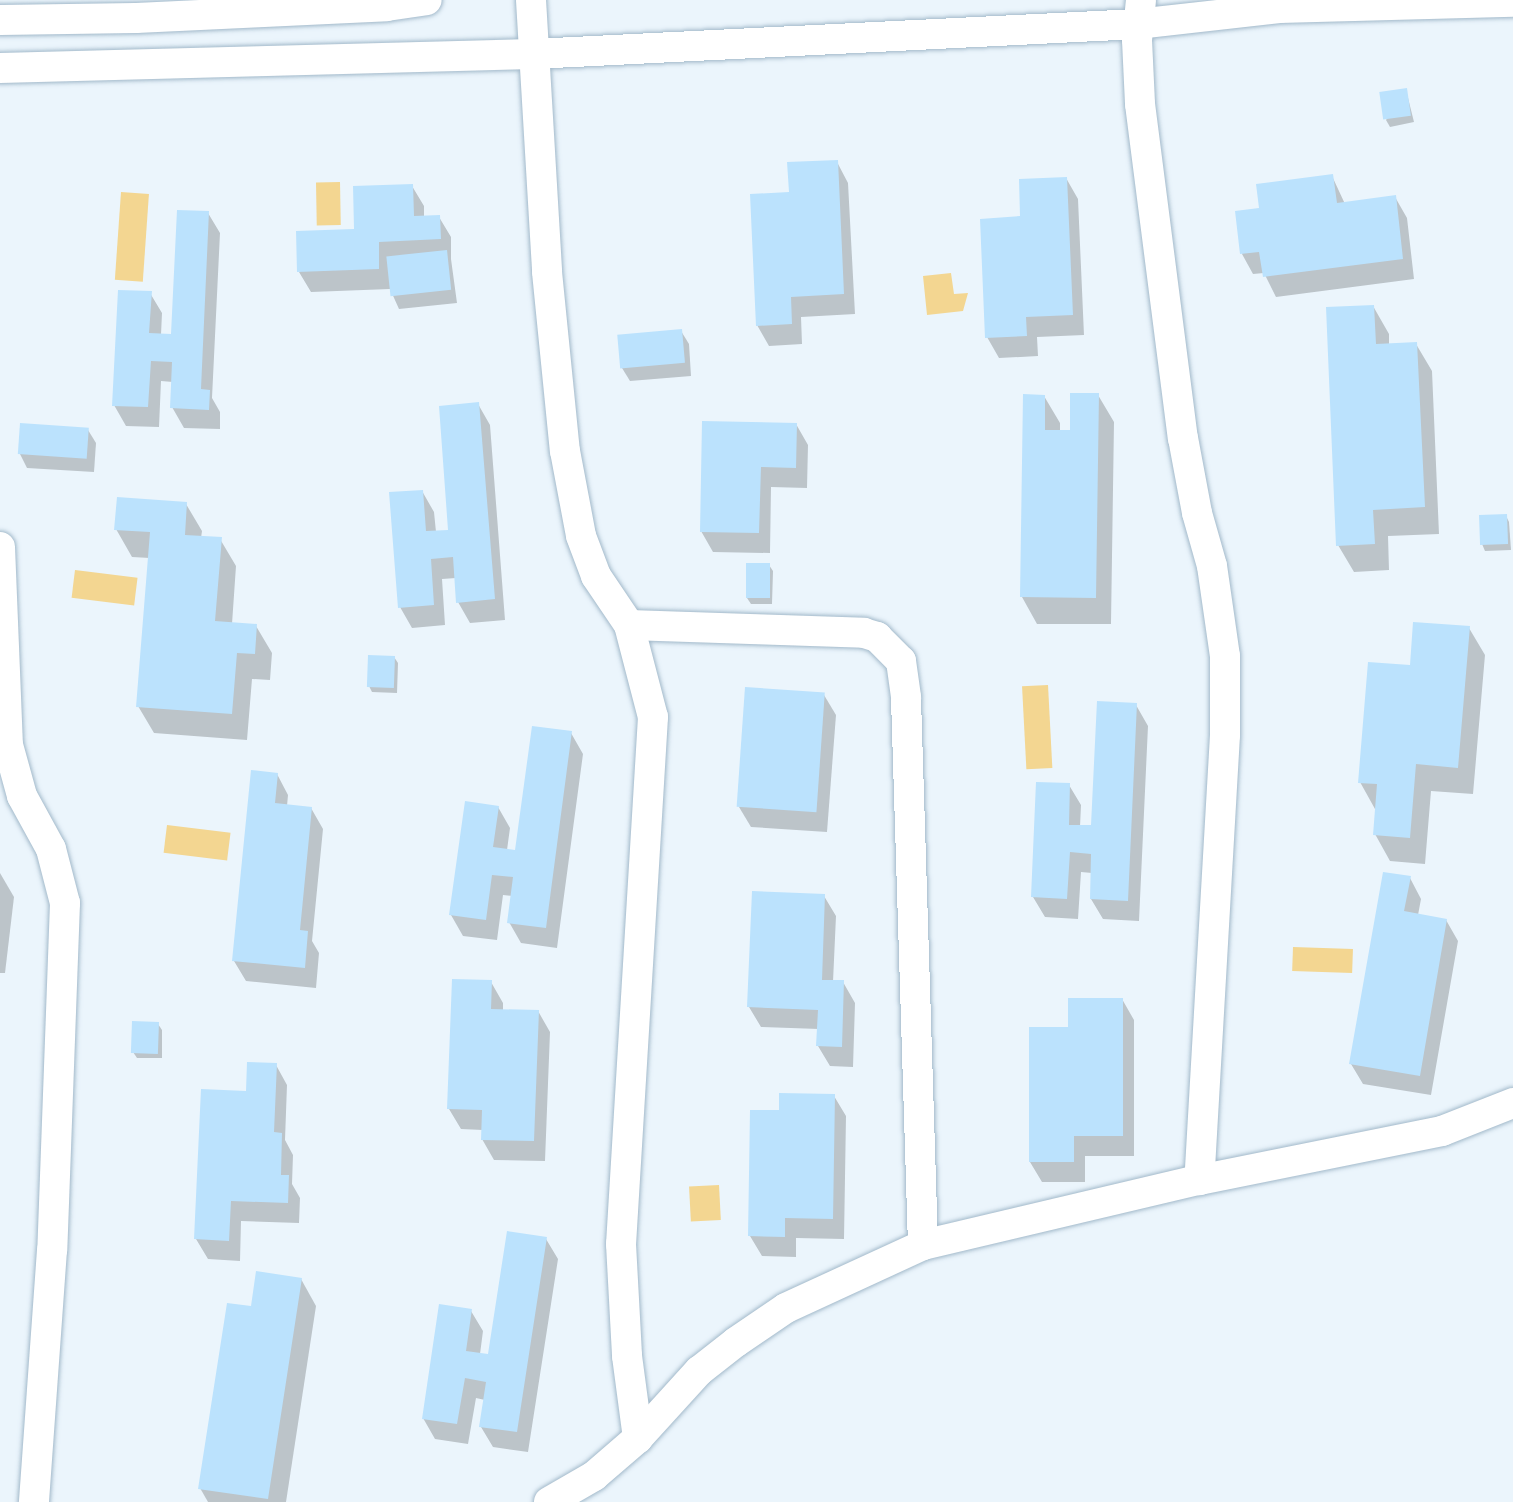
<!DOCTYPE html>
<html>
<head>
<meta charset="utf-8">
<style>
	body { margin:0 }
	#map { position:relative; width:1513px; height:1502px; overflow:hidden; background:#ebf5fc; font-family:"DM Sans",sans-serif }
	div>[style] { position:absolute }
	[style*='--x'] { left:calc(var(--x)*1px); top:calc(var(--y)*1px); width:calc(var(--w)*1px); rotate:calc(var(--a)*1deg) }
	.water>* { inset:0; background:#f3d691; transform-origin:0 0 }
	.shadow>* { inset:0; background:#0003 }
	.building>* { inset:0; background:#bbe2fd; transform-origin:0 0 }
	.roads { filter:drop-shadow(0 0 2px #a2b9ca) drop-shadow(0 0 2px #a2b9ca) }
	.street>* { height:30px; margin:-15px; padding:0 15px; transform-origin:15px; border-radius:15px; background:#fff }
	span { translate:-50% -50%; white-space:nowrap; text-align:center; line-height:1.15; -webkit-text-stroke:5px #fff; paint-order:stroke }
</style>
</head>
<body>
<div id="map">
	<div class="water">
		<i style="left:340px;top:182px;width:43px;height:24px;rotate:89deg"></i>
		<i style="left:121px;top:192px;width:28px;height:88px;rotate:4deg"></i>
		<i style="clip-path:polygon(951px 273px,954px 294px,968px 293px,963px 311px,927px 315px,923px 276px)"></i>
		<i style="left:75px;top:570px;width:63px;height:28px;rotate:7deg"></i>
		<i style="left:1048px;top:685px;width:83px;height:26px;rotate:87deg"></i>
		<i style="left:167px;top:825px;width:64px;height:28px;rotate:7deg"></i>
		<i style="left:1293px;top:947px;width:60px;height:24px;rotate:2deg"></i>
		<i style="left:719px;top:1185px;width:35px;height:30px;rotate:87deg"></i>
	</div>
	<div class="shadow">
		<i style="clip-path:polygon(1406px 90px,1414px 122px,1390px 127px,1386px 120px)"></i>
		<i style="clip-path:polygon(837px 162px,848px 183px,855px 314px,801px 317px,802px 344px,769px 346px,757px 325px,791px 194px)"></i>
		<i style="clip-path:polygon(1332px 176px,1345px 204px,1395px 197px,1407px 218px,1414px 279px,1276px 297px,1264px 273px,1253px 274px,1242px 254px,1261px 210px)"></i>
		<i style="clip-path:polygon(1066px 178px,1078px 199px,1084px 335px,1037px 337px,1038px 356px,999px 358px,987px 337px,1022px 218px)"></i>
		<i style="clip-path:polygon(412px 186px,424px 206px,424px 217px,439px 217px,451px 237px,451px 259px,457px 303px,399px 309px,390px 289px,311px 292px,299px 272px)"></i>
		<i style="clip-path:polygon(208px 213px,220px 233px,212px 398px,220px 412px,220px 429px,184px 428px,172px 407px,173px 382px,161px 381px,159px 427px,126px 426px,114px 405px,150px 293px,162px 313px,161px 335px,173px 336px)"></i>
		<i style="clip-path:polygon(1373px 306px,1389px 334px,1389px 345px,1416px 344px,1432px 371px,1439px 534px,1388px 536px,1389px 570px,1354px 572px,1338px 545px)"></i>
		<i style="clip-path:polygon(681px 331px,689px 344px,691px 376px,630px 381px,622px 368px)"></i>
		<i style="clip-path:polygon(1098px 395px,1114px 422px,1111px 624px,1037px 624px,1022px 597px,1044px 396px,1060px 423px,1060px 432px,1072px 432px)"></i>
		<i style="clip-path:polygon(478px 404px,490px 425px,505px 620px,470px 623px,458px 602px,456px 578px,442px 579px,445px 625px,412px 628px,400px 607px,422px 491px,434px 512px,436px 532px,450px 531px)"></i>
		<i style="clip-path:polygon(796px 424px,808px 445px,807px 488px,771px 487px,770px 553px,713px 552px,701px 531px)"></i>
		<i style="clip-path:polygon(88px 430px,96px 443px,94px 472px,27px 468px,20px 454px)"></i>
		<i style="clip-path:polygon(186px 504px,202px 531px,201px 538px,220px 539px,236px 566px,232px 624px,256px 626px,272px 653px,270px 680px,252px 679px,247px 740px,154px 733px,138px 706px,150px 558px,132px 557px,116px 529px)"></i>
		<i style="clip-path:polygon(1506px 516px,1509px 522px,1511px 550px,1485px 551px,1482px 544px)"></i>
		<i style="clip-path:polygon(769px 565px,773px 571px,772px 604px,751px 604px,747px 598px)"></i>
		<i style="clip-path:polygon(1469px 628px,1485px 655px,1473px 794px,1431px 791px,1425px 864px,1390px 861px,1375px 834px,1375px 809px,1360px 782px,1411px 667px)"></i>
		<i style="clip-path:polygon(394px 657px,398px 663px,397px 693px,372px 692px,369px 686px)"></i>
		<i style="clip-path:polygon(824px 695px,836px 715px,827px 832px,751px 827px,739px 807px)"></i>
		<i style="clip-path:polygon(1136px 705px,1148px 726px,1139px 921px,1103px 919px,1091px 899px,1092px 873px,1081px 872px,1078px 919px,1045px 917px,1033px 897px,1069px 785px,1081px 805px,1080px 827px,1092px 827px)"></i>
		<i style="clip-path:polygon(571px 733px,583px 754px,557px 948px,521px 943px,509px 922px,513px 896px,503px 895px,497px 940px,463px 936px,451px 915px,498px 807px,510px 828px,507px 850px,516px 852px)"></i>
		<i style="clip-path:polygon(277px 774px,288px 795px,287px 806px,311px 808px,323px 829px,312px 941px,319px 953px,316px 988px,246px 981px,234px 961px)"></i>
		<i style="clip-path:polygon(0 873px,14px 897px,5px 973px,0 973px)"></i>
		<i style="clip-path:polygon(1410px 878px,1421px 899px,1418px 915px,1446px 920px,1458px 941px,1431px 1095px,1363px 1084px,1351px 1064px)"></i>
		<i style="clip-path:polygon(824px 896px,836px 916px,833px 982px,843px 982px,855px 1003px,853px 1067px,830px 1066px,818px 1046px,819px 1029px,761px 1027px,749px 1007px)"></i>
		<i style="clip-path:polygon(491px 982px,503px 1003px,503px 1011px,538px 1011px,550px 1032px,545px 1161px,494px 1160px,482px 1139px,483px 1130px,461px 1129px,449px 1109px)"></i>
		<i style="clip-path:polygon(1122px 999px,1134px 1020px,1134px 1156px,1085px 1156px,1085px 1182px,1042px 1182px,1030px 1162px,1069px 1029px)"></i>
		<i style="clip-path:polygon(158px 1024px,162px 1030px,162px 1058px,137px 1058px,133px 1052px)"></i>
		<i style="clip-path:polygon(276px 1065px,287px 1085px,285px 1140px,293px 1155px,292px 1184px,300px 1198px,299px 1223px,241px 1221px,240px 1261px,208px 1259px,196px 1239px,247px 1093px)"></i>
		<i style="clip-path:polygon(834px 1096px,846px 1116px,844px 1239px,796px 1238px,796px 1257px,762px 1256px,750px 1236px,780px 1112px)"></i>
		<i style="clip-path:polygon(546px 1239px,558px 1259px,528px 1452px,493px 1447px,481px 1427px,485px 1400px,476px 1398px,468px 1444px,435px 1439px,423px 1418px,471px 1311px,483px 1331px,480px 1354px,489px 1356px)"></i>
		<i style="clip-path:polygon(301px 1279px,316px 1306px,286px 1502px,208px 1502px,200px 1488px,252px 1308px)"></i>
	</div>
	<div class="building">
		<i style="left:1407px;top:88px;width:28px;height:28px;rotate:82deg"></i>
		<i style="clip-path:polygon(838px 160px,844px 294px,791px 297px,792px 324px,756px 326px,750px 194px,789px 192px,787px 162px)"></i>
		<i style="clip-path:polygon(1333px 174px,1337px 203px,1396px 195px,1403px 259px,1263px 277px,1259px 252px,1240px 254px,1235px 211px,1259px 208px,1256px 184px)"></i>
		<i style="clip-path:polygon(1067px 177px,1073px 315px,1026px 317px,1027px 336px,985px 338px,980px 219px,1020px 216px,1019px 179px)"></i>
		<i style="clip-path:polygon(413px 184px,414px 216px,440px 215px,441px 239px,379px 242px,379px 269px,297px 272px,296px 231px,354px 229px,353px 186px)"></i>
		<i style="clip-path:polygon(177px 210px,209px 211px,201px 389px,210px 390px,209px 410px,170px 408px,172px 362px,151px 361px,148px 407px,112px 406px,118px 290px,152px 291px,149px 333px,171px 334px)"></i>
		<i style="left:447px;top:250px;width:40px;height:61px;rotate:84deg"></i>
		<i style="clip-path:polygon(1374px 305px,1376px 344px,1417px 342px,1425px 507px,1373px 510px,1375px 544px,1336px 546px,1326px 307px)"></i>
		<i style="left:682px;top:329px;width:34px;height:65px;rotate:85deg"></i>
		<i style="clip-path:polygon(1070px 393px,1099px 393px,1096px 598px,1020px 597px,1023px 394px,1045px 395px,1045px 430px,1070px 430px)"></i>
		<i style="clip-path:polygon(479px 402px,495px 599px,456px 603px,453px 557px,431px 559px,434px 605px,398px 608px,389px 492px,423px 490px,426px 531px,448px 530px,439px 406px)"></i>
		<i style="clip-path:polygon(702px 421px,797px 423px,796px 468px,761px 467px,759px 533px,700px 532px)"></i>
		<i style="left:20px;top:423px;width:69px;height:31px;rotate:4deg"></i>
		<i style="clip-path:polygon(117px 497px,187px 502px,185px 535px,222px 537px,215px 621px,257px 624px,255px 654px,237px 653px,232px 714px,136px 707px,150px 532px,114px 530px)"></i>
		<i style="left:1507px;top:514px;width:30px;height:28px;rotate:88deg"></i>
		<i style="left:746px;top:563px;width:24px;height:35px"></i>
		<i style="clip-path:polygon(1413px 622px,1470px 626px,1458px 768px,1416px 764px,1410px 838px,1373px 835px,1377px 784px,1358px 783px,1368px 662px,1410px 665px)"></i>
		<i style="left:368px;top:655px;width:27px;height:32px;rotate:2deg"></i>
		<i style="left:745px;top:687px;width:80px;height:120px;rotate:4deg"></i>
		<i style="clip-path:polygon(1097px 701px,1137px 703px,1128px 901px,1090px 899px,1091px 854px,1070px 852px,1067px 899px,1031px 897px,1036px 782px,1070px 783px,1069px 825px,1091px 825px)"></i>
		<i style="clip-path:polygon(532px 726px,572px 731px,546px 928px,507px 923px,513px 877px,492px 875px,486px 920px,449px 915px,465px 801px,499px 806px,493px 847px,515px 850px)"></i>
		<i style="clip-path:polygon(251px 770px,278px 773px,275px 803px,312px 807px,300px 930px,308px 931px,305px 968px,232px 961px)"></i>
		<i style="clip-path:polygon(1383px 872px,1411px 876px,1404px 911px,1447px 919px,1420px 1076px,1349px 1064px)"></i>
		<i style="clip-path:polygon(752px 891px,825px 894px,822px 980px,844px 980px,842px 1047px,816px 1046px,818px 1010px,747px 1007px)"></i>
		<i style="clip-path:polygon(452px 979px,492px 980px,491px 1009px,539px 1010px,534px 1141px,481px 1140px,482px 1110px,447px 1109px)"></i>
		<i style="clip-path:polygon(1068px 998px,1123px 998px,1123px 1136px,1074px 1136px,1074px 1162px,1029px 1162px,1029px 1027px,1068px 1027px)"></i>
		<i style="left:132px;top:1021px;width:27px;height:32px;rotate:2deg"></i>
		<i style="clip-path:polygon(247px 1062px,277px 1063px,274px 1132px,282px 1133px,281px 1175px,289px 1175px,288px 1203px,231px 1201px,229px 1241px,194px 1239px,201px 1089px,246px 1091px)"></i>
		<i style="clip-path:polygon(779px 1093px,835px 1094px,833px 1219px,785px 1218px,785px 1237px,748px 1236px,750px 1110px,779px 1110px)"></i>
		<i style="clip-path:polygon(507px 1231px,547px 1237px,517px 1432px,479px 1427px,486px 1382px,465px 1378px,457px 1424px,422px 1419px,439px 1304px,472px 1309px,466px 1351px,488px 1354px)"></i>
		<i style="clip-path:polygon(256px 1271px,302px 1278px,268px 1499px,198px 1489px,227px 1303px,251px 1306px)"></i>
	</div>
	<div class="roads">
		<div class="street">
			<i style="--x:531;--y:0;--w:272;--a:86.6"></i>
			<i style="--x:547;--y:272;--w:180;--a:84.3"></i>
			<i style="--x:565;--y:451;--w:86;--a:79.3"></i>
			<i style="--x:581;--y:536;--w:43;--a:69.4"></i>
			<i style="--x:596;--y:576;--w:59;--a:56"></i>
			<i style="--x:629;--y:625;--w:95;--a:75.4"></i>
			<i style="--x:653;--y:717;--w:528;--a:93.47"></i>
			<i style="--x:621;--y:1244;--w:112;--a:86.9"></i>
			<i style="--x:627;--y:1356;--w:83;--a:82.4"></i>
			<i style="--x:1141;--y:0;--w:40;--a:95.7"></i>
			<i style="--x:1137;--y:40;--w:64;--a:87.3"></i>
			<i style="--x:1140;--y:104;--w:337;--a:82.7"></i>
			<i style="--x:1183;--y:438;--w:76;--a:79.4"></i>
			<i style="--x:1197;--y:513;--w:55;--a:74.2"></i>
			<i style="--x:1212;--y:566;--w:91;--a:81.8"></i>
			<i style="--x:1225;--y:656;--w:79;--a:90"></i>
			<i style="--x:1225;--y:735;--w:446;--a:93.3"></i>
			<i style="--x:0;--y:20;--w:136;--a:-0.8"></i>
			<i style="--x:136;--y:18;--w:251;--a:-2.7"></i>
			<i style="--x:387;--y:6;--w:40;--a:-8.5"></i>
			<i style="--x:0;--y:68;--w:533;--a:-1.5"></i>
			<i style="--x:533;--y:54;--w:605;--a:-2.84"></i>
			<i style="--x:1137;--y:24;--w:143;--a:-6.4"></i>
			<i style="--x:1279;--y:8;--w:234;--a:-1.5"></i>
			<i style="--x:0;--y:547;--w:198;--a:87.7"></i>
			<i style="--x:8;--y:745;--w:53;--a:74.6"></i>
			<i style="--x:22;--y:796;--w:60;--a:61.3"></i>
			<i style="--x:51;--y:849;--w:56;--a:75.5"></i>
			<i style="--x:65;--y:903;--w:347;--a:92.1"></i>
			<i style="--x:52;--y:1250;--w:253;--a:94.1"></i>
			<i style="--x:629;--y:625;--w:235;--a:1.9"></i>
			<i style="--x:864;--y:633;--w:14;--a:17"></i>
			<i style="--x:877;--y:637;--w:34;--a:45"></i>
			<i style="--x:901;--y:661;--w:37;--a:82"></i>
			<i style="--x:906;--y:698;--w:547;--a:88.22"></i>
			<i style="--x:549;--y:1502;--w:52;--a:-30"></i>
			<i style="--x:594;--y:1476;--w:58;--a:-40.8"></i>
			<i style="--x:638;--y:1438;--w:91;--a:-47.7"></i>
			<i style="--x:699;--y:1371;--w:47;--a:-38.1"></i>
			<i style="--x:736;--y:1342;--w:60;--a:-34.2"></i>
			<i style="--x:786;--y:1308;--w:151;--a:-24.7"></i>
			<i style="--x:923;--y:1245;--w:284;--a:-13.3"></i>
			<i style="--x:1199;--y:1180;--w:248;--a:-11.4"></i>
			<i style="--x:1442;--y:1131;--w:76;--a:-21.5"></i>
		</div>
	</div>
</div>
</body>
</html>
